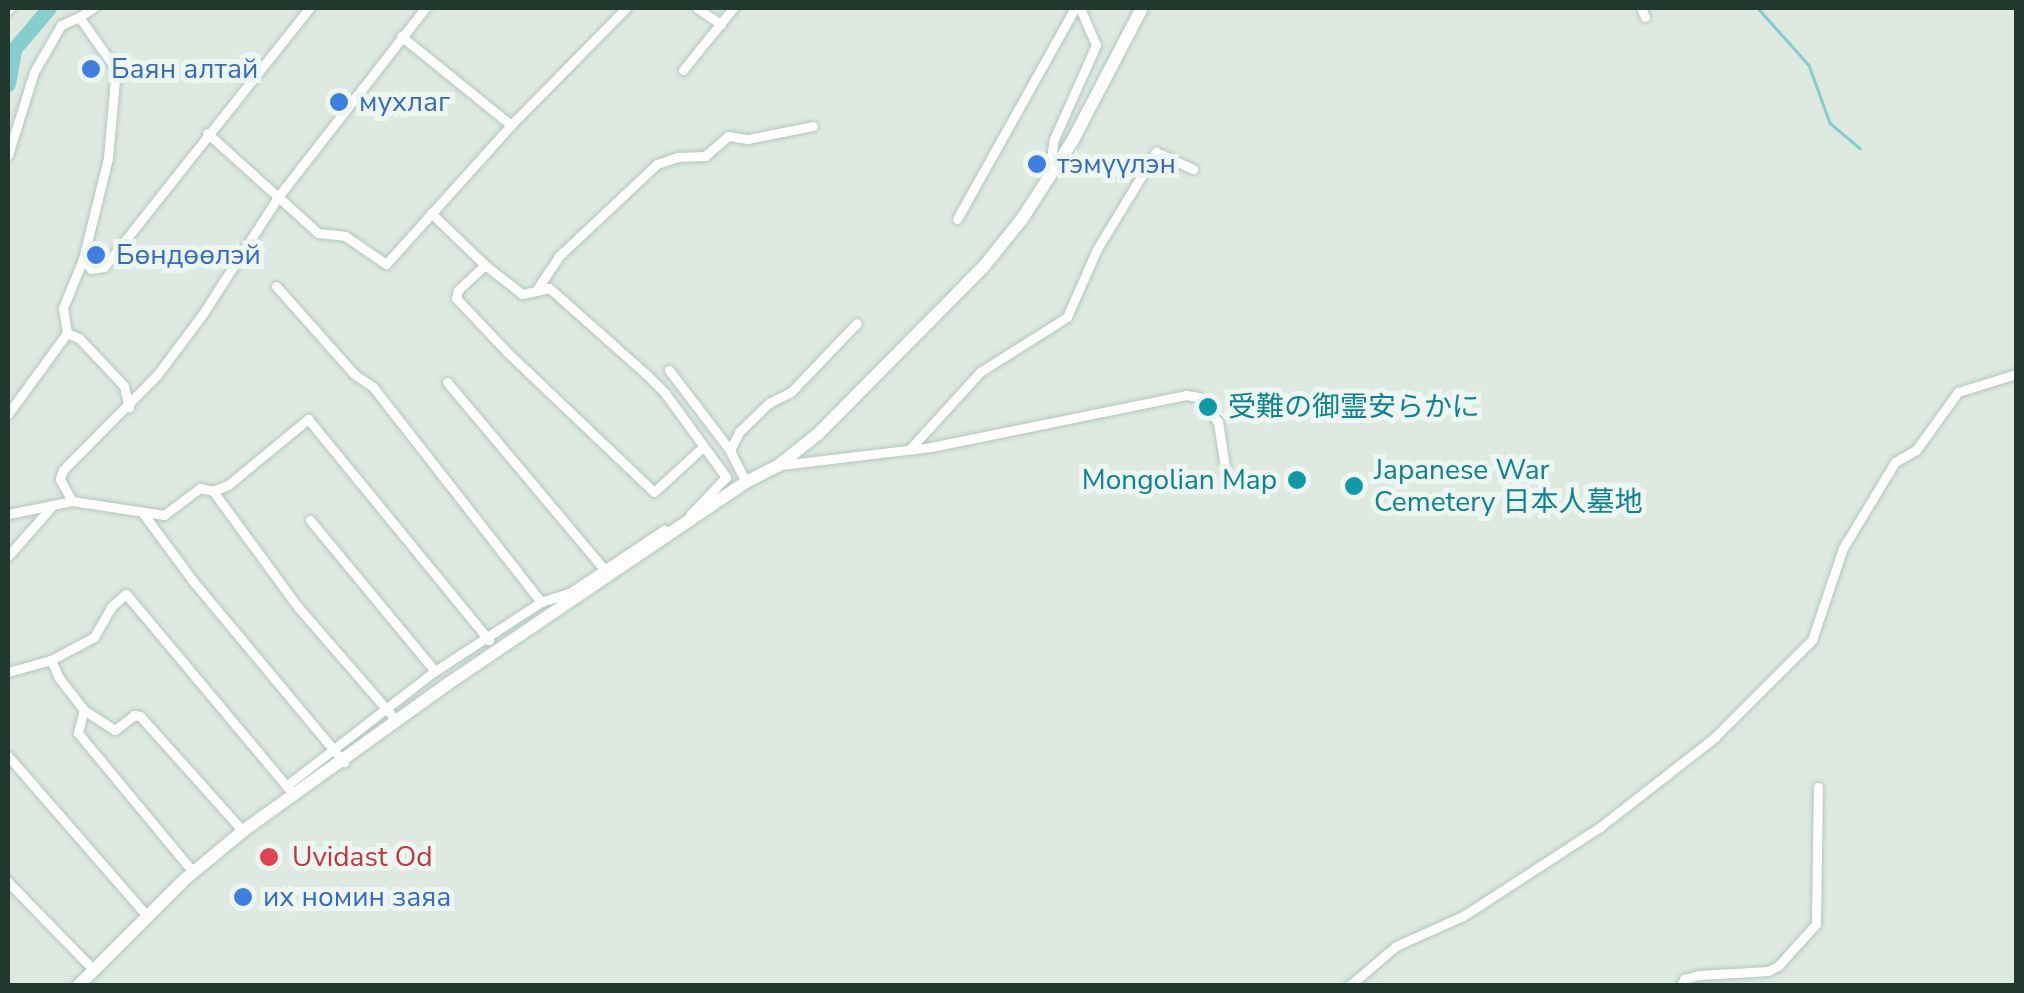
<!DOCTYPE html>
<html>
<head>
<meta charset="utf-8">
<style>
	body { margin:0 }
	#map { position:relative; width:2024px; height:993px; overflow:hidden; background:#dee9e2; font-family:"Nunito Sans","Noto Sans SC","Noto Sans JP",sans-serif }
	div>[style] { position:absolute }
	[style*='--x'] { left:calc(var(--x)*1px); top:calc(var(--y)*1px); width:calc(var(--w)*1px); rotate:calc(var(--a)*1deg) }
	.stream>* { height:2.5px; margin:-1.25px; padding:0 1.25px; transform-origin:1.25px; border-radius:1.25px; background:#86cdcd }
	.river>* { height:15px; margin:-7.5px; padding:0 7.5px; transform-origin:7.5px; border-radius:7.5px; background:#86cdcd }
	.roads { filter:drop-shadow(0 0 2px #b1c8bd) drop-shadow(0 0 2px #b1c8bd) }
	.minor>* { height:9px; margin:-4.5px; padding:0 4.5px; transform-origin:4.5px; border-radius:4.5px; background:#fff }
	.secondary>* { height:12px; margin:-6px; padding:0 6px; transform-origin:6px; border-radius:6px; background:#fff }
	.dots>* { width:28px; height:28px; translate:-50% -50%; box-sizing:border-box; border:5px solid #eef6f1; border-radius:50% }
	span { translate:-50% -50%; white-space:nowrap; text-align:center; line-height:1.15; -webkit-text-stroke:10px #eef6f1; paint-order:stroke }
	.shop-label { font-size:28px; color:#366cbe }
	.left { translate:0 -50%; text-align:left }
	.culture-label { font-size:28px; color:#0d838f }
	.right { translate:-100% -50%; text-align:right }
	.health-label { font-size:28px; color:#be3a42 }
	.frame { position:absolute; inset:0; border:10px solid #20382e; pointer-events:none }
</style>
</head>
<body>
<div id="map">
	<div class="stream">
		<i style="--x:1758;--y:8;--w:76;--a:48.2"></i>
		<i style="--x:1809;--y:65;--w:62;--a:70.1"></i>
		<i style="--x:1830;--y:123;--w:39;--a:40"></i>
	</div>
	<div class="river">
		<i style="--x:8;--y:84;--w:36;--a:-80"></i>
		<i style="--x:14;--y:49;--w:54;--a:-49.5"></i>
	</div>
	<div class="roads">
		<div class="minor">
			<i style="--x:697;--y:8;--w:29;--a:34"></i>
			<i style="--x:1641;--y:8;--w:10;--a:66"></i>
			<i style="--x:8;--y:10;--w:3;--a:-45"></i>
			<i style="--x:401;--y:36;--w:141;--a:39"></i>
			<i style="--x:683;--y:70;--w:80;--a:-51.1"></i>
			<i style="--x:207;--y:133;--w:149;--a:42"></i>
			<i style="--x:318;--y:233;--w:27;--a:6"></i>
			<i style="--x:345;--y:236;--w:50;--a:34.3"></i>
			<i style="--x:386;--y:264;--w:187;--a:-48"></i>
			<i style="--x:511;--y:125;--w:164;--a:-45.5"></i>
			<i style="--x:8;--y:155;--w:87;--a:-72.6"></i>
			<i style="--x:34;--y:72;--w:54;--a:-60.1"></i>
			<i style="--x:61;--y:25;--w:20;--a:-24"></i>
			<i style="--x:1049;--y:173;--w:34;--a:-82"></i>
			<i style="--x:1054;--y:139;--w:103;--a:-65.9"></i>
			<i style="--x:1096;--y:45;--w:40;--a:-113.4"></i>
			<i style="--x:431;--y:213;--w:75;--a:43.9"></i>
			<i style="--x:957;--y:219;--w:242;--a:-60.8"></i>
			<i style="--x:83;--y:259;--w:13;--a:51"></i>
			<i style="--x:91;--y:269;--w:13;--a:-9"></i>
			<i style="--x:104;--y:267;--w:330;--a:-51.6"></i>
			<i style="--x:276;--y:286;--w:118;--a:48.4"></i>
			<i style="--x:354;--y:374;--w:23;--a:34"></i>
			<i style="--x:373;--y:387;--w:273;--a:52"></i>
			<i style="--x:537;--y:289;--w:40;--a:-56"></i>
			<i style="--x:559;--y:256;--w:134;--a:-43.2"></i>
			<i style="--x:657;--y:164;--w:21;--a:-19"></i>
			<i style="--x:677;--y:157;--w:28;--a:-2"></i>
			<i style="--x:705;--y:156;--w:30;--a:-41"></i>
			<i style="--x:728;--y:136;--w:20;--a:9"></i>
			<i style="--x:748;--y:139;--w:66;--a:-11.3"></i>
			<i style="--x:67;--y:333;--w:13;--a:23"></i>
			<i style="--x:79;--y:338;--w:66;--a:46.8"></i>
			<i style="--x:124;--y:386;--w:22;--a:77"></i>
			<i style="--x:669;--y:370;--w:101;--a:52.7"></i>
			<i style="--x:447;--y:382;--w:243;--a:50"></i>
			<i style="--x:8;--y:414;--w:100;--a:-53.9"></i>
			<i style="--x:67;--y:333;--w:25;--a:-99"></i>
			<i style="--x:63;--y:308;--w:53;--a:-67.8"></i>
			<i style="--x:83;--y:259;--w:104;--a:-76.1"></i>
			<i style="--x:108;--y:158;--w:89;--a:-84.9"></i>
			<i style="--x:116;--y:69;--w:64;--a:-125.4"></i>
			<i style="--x:79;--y:17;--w:17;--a:-33"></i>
			<i style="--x:910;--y:449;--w:104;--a:-47.7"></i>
			<i style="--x:980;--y:372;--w:103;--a:-32.3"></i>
			<i style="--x:1067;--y:317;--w:74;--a:-66.2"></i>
			<i style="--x:1097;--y:249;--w:114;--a:-58.7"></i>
			<i style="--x:1156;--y:152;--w:41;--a:24.7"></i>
			<i style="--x:781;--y:465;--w:151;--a:-6.8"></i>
			<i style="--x:931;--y:447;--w:260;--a:-11.5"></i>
			<i style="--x:1186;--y:395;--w:13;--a:9"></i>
			<i style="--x:1199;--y:397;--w:31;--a:53"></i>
			<i style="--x:1218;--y:422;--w:46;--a:81.2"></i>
			<i style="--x:746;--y:482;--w:36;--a:-117"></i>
			<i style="--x:730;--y:450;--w:20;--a:-63"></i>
			<i style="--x:739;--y:432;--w:42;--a:-44"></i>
			<i style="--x:769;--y:403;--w:25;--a:-27"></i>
			<i style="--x:791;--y:392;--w:95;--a:-46.3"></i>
			<i style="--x:213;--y:491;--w:144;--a:53.8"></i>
			<i style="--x:298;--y:607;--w:150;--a:49.1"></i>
			<i style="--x:72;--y:501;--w:25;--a:-119"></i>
			<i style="--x:60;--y:479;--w:9;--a:-72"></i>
			<i style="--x:63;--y:470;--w:134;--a:-45.3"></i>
			<i style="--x:157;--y:375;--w:75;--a:-53.1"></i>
			<i style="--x:202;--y:315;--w:140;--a:-57.2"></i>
			<i style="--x:278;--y:197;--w:239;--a:-52.1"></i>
			<i style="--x:142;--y:512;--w:86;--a:53.5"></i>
			<i style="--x:193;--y:581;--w:236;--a:50.2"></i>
			<i style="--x:8;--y:514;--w:65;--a:-11.5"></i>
			<i style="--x:72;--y:501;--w:93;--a:8.7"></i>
			<i style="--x:164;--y:515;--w:45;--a:-36.9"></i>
			<i style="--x:200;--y:488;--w:13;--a:13"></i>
			<i style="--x:213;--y:491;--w:16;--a:-22"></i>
			<i style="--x:228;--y:485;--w:104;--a:-39.5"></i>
			<i style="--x:308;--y:419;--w:286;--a:50.7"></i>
			<i style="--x:690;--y:515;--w:52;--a:-46.5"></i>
			<i style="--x:726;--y:477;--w:104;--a:-126"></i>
			<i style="--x:665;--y:393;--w:27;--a:-135"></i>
			<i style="--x:646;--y:374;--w:130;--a:-138.4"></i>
			<i style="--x:549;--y:288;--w:28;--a:167"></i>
			<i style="--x:522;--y:294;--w:47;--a:-141.9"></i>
			<i style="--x:485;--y:265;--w:37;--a:137"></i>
			<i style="--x:458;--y:290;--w:8;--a:104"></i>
			<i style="--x:456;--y:298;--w:74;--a:46.6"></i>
			<i style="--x:507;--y:352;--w:203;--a:43.6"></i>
			<i style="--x:654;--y:492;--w:67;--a:-42.6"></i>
			<i style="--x:310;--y:520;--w:196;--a:50.4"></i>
			<i style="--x:8;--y:556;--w:65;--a:-48.7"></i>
			<i style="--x:51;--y:660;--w:20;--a:66"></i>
			<i style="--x:59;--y:678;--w:41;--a:52"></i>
			<i style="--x:84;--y:710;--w:24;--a:105"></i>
			<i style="--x:78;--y:733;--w:180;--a:50.4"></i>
			<i style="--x:8;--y:672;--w:45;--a:-15.6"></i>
			<i style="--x:51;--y:660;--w:49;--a:-28.1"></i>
			<i style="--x:94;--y:637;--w:36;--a:-60"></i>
			<i style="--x:112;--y:606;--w:18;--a:-41"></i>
			<i style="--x:126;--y:594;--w:254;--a:50.1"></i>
			<i style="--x:84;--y:710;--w:37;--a:33"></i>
			<i style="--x:115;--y:730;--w:24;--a:-38"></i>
			<i style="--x:134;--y:715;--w:6;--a:9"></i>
			<i style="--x:140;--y:716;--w:154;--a:48.2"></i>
			<i style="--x:8;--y:756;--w:212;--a:49"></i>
			<i style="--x:286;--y:786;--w:188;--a:-37.7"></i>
			<i style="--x:435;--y:671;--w:126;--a:-33.1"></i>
			<i style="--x:541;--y:602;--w:32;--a:-18"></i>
			<i style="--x:571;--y:592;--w:112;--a:-33.7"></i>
			<i style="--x:8;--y:882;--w:123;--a:45.7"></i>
			<i style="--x:1349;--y:986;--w:62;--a:-40.4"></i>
			<i style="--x:1396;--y:946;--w:73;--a:-24.1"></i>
			<i style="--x:1463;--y:916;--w:163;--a:-33"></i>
			<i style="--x:1600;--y:827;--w:146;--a:-38"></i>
			<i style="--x:1715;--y:737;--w:137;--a:-45"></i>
			<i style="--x:1812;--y:640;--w:97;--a:-71.4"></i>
			<i style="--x:1843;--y:548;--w:100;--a:-58.8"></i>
			<i style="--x:1895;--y:462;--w:24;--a:-30"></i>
			<i style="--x:1916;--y:450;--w:72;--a:-54.1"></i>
			<i style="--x:1958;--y:392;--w:61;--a:-17.2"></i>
			<i style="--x:1681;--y:986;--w:8;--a:-67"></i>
			<i style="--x:1684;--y:979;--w:16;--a:-15"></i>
			<i style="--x:1699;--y:975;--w:69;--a:-3.3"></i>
			<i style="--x:1768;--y:971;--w:11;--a:-27"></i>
			<i style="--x:1778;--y:966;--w:57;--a:-47.9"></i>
			<i style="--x:1816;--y:924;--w:137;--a:-89.2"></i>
		</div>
		<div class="secondary">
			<i style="--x:78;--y:986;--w:150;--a:-45"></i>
			<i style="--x:184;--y:880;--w:77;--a:-39.7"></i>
			<i style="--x:243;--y:831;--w:250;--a:-35.7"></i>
			<i style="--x:446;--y:685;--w:362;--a:-34.1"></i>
			<i style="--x:746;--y:482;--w:37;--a:-27"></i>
			<i style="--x:779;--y:465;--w:50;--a:-38.5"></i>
			<i style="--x:818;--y:434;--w:236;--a:-45.3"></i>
			<i style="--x:984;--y:266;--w:60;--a:-51"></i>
			<i style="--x:1022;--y:219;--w:94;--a:-57.2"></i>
			<i style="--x:1073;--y:140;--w:149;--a:-62.4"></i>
		</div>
	</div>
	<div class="dots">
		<i style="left:91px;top:69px;background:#3f7fe0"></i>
		<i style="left:339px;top:102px;background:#3f7fe0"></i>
		<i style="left:1037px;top:164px;background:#3f7fe0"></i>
		<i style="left:96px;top:255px;background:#3f7fe0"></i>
		<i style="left:1208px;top:407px;background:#0f9aa8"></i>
		<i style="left:1297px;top:480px;background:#0f9aa8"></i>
		<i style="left:1354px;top:486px;background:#0f9aa8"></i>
		<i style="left:269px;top:857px;background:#e0444e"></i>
		<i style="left:243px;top:897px;background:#3f7fe0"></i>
	</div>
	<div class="shop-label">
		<span class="left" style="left:111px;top:69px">Баян алтай</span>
		<span class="left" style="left:359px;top:102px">мухлаг</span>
		<span class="left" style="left:1057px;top:164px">тэмүүлэн</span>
		<span class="left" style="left:116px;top:255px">Бөндөөлэй</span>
		<span class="left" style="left:263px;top:897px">их номин заяа</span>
	</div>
	<div class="culture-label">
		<span class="left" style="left:1228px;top:407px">受難の御霊安らかに</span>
		<span class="left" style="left:1374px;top:486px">Japanese War<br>Cemetery 日本人墓地</span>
		<span class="right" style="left:1277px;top:480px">Mongolian Map</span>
	</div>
	<div class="health-label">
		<span class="left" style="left:292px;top:857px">Uvidast Od</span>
	</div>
	<div class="frame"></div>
</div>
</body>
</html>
